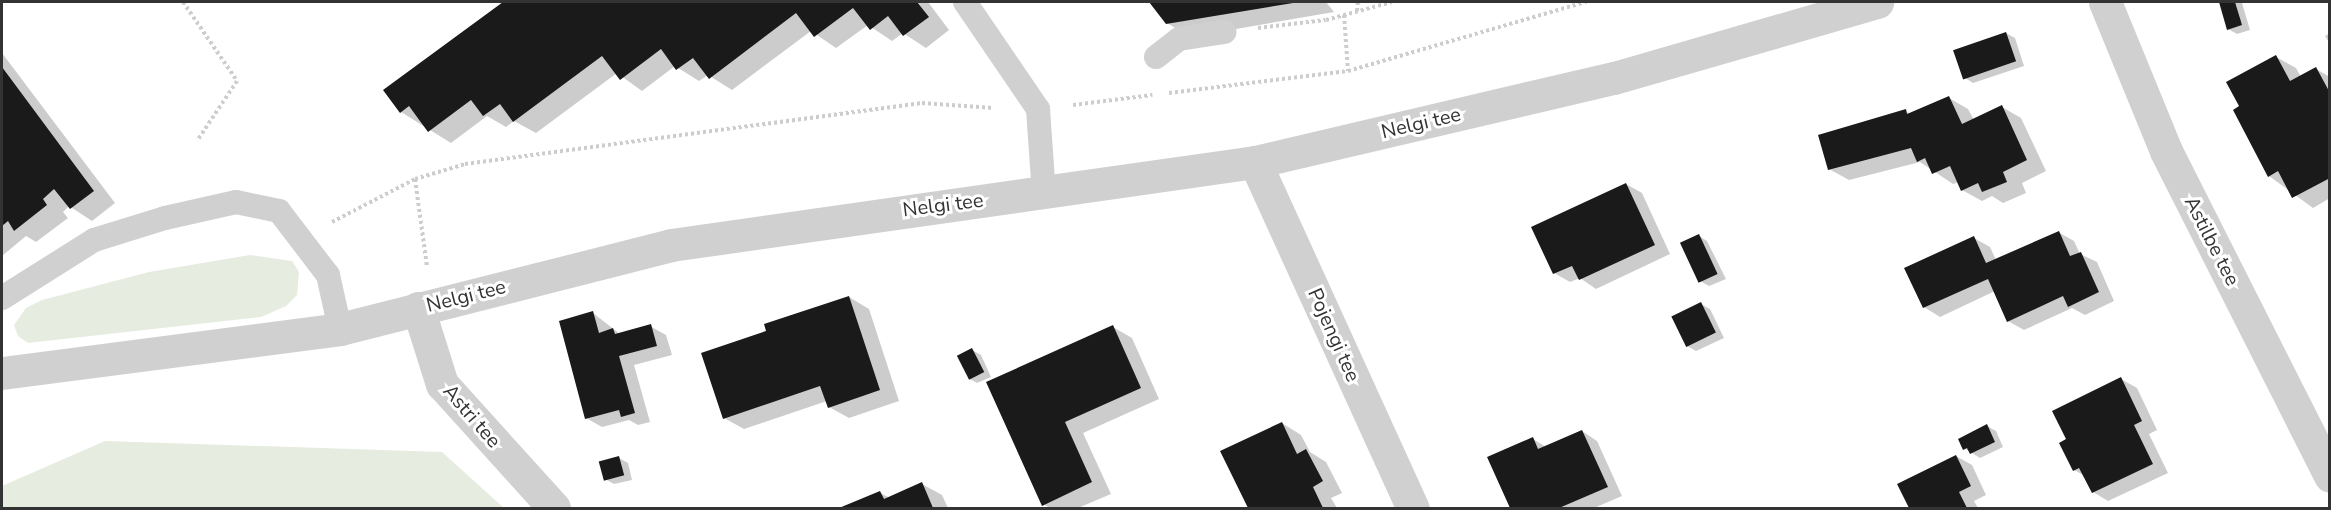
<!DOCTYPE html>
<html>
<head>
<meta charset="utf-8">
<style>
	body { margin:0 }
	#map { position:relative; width:2331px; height:510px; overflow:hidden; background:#fff; font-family:"Nunito Sans",sans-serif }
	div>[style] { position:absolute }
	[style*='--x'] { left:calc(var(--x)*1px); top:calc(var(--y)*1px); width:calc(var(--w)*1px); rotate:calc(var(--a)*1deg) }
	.green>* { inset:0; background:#e6ecdf }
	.shadow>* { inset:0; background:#0003 }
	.building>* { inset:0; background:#1a1a1a; transform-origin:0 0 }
	.path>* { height:4px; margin-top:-2px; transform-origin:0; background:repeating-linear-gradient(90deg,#cdcdcd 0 3px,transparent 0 6px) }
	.service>* { height:24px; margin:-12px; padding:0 12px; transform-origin:12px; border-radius:12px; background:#d0d0d0 }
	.minor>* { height:33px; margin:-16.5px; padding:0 16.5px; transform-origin:16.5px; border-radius:16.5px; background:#d0d0d0 }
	span { translate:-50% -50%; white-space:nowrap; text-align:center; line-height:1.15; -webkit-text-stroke:6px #fff; paint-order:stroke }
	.street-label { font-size:20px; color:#333 }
	.frame { position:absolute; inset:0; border:3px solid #333; pointer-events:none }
</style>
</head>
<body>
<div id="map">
	<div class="green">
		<i style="clip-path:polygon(250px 255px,292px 261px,299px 272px,297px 295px,286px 306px,261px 317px,28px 343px,18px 336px,14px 325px,26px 308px,42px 300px,149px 272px)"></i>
		<i style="clip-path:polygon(105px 441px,442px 452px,504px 508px,2px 508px,2px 486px)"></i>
	</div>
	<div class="shadow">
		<i style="clip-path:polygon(505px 2px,928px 2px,949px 30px,926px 48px,903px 33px,892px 41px,868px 25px,836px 48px,811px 31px,732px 90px,708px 75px,699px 81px,675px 66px,642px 91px,617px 73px,536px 133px,514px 121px,506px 127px,487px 116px,451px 143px,401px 112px,385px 90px)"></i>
		<i style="clip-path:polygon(1151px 2px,1326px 2px,1334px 12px,1190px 37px,1167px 23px)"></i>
		<i style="clip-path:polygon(2220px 2px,2242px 3px,2250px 30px,2237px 34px,2228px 29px)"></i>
		<i style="clip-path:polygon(2006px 33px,2015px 38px,2024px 66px,1973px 83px,1965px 78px)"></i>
		<i style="clip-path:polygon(2330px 33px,2330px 44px,2325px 36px)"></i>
		<i style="clip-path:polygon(2px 53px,115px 203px,92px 221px,69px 206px,63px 212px,68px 218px,36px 242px,26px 236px,2px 256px)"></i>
		<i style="clip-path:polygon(2276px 57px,2296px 68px,2301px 77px,2316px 69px,2330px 77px,2330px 198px,2313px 208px,2269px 176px,2241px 107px)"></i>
		<i style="clip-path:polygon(1949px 98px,1968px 109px,1974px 120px,2002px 107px,2021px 118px,2046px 171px,2022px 183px,2026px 193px,2003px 203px,1992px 196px,1982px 201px,1962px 190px,1959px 182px,1953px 184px,1920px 162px,1849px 180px,1829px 169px,1905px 111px,1911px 114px)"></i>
		<i style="clip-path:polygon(1626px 184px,1642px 193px,1670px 254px,1596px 289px,1580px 278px,1570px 282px,1554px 273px)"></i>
		<i style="clip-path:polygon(2058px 232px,2074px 241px,2080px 254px,2097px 262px,2114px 301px,2085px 315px,2072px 308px,2024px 330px,2008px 321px,1995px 291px,1940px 317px,1924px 307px,1906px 269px,1974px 238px,1990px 247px,1996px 260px)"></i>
		<i style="clip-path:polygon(1699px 236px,1707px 241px,1726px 279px,1709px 286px,1700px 281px)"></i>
		<i style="clip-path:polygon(849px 297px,869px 309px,899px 401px,849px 418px,829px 407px,827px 401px,744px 429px,724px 418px,768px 332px)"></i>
		<i style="clip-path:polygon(1701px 304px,1710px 309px,1724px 338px,1696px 351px,1687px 346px)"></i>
		<i style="clip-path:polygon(593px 313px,620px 334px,650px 326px,666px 335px,672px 355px,634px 365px,650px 422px,638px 425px,629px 420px,602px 427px,586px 418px)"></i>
		<i style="clip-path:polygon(1113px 327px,1132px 338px,1159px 399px,1083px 433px,1111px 494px,1078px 508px,1050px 508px,1043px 504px,988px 383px)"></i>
		<i style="clip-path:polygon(972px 350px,981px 355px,991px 377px,977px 383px,968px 378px)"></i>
		<i style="clip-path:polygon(2121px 379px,2137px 388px,2157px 430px,2149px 434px,2168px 473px,2108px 501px,2093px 492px,2085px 476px,2074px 470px)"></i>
		<i style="clip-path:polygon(1282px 423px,1301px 435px,1310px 452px,1326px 462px,1342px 493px,1331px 498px,1337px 508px,1250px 508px,1222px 451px)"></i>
		<i style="clip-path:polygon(1987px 426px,1996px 431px,2003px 447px,1980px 458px,1964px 448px)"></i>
		<i style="clip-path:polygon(1582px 431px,1597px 441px,1622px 496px,1594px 508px,1512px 508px,1489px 458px,1533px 439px,1546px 447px)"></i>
		<i style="clip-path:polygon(1956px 456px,1972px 465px,1986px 495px,1974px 501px,1978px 508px,1911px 508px,1899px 484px)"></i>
		<i style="clip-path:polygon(619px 458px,628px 463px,632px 480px,614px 484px,605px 479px)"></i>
		<i style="clip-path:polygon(922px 484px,942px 495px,948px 508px,843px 508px,880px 493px,890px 498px)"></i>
	</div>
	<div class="building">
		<i style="clip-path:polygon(503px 2px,917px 2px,929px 17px,903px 36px,888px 16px,870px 30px,853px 8px,814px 37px,796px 13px,709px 79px,693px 58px,676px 70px,661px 49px,620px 80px,602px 56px,513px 122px,500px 104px,483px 116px,471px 100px,428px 132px,409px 106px,400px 113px,383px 90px)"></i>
		<i style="clip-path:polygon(1149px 2px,1293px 2px,1293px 3px,1166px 24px)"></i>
		<i style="clip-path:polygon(2219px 2px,2235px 2px,2242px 25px,2227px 30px)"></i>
		<i style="left:2006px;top:32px;width:31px;height:56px;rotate:71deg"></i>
		<i style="clip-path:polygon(2276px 55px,2290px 81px,2316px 67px,2330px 93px,2330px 178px,2292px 198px,2278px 171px,2268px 177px,2233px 110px,2239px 106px,2226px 82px)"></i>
		<i style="clip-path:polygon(2px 67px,94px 191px,70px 209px,54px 189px,43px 199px,47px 205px,14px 231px,8px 221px,2px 226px)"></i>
		<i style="clip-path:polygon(1949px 96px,1962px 124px,2002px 105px,2027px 160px,2003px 172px,2007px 182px,1982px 192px,1978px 183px,1961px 191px,1950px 166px,1932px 174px,1925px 158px,1917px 162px,1911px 148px,1828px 170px,1818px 135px,1906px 109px,1907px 114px)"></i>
		<i style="clip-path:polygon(1626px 183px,1655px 245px,1579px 280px,1572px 266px,1553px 274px,1531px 227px)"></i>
		<i style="clip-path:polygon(2059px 231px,2070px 256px,2081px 252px,2099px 292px,2068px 307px,2063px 296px,2007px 322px,1988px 279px,1923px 308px,1904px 268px,1974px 236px,1986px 263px)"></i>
		<i style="left:1699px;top:234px;width:44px;height:21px;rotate:65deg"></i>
		<i style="clip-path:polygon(849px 296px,880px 390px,828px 408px,820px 386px,723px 419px,701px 353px,766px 331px,764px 324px)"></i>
		<i style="left:1701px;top:302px;width:34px;height:33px;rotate:64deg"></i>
		<i style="clip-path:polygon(593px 311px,599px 333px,613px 328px,615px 334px,651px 324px,657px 346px,619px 356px,635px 413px,621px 417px,619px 410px,585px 419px,559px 321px)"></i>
		<i style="clip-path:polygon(1113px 325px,1141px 388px,1065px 422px,1092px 482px,1042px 506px,986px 382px)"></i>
		<i style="left:972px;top:348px;width:27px;height:17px;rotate:63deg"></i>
		<i style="clip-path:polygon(2121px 377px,2142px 421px,2134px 425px,2153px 464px,2092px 493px,2079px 468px,2073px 471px,2059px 443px,2066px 439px,2052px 411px)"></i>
		<i style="clip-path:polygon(1282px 422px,1297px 454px,1306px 449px,1323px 481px,1313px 487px,1323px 508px,1248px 508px,1220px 451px)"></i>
		<i style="clip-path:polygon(1987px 424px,1995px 442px,1970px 454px,1967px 448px,1963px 450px,1958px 439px)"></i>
		<i style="clip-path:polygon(1582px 430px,1608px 487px,1559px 508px,1510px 508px,1487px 457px,1533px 437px,1538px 449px)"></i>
		<i style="clip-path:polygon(1956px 455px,1971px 486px,1959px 492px,1967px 508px,1909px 508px,1897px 484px)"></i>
		<i style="left:619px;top:456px;width:20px;height:21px;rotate:75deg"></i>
		<i style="clip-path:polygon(922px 482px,933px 508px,839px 508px,880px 491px,884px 499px)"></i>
	</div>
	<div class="path">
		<i style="--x:183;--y:2;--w:96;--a:55.6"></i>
		<i style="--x:237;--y:81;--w:72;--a:123.7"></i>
		<i style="--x:1357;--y:11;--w:9;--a:-84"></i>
		<i style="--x:1344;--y:15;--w:56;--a:85.9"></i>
		<i style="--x:1258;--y:28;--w:68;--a:-6.7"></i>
		<i style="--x:1326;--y:20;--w:68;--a:-15.3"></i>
		<i style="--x:1169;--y:93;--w:180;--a:-7"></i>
		<i style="--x:1348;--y:71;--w:248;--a:-16.2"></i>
		<i style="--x:1073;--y:105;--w:80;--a:-7.2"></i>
		<i style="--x:415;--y:179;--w:89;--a:82.2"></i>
		<i style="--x:332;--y:222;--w:93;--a:-27.4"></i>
		<i style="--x:415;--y:179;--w:52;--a:-16.7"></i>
		<i style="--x:465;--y:164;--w:461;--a:-7.6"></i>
		<i style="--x:922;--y:103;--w:72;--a:4"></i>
	</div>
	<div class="service">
		<i style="--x:965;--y:2;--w:130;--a:55.7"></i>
		<i style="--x:1038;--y:109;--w:85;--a:86"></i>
		<i style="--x:1156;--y:57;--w:29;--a:-38"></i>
		<i style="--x:1179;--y:39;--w:46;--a:-8.8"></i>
		<i style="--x:2;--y:298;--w:109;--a:-32.2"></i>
		<i style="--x:94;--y:240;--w:74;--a:-17.2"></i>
		<i style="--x:165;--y:218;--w:73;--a:-12.7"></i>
		<i style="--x:236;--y:202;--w:44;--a:11.8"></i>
		<i style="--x:279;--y:211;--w:81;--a:52.6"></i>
		<i style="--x:328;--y:275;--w:55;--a:77.5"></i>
	</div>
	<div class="minor">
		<i style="--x:2105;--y:2;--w:161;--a:67.7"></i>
		<i style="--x:2166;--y:151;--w:364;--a:63.2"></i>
		<i style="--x:1255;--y:162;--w:380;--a:65.5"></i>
		<i style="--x:418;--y:308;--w:80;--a:72.5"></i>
		<i style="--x:442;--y:384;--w:167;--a:47.9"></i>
		<i style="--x:2;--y:373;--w:341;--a:-7.4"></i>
		<i style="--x:340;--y:329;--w:341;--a:-14.2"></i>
		<i style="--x:671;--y:245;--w:590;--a:-8.09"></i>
		<i style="--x:1255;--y:162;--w:369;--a:-13.2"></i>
		<i style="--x:1614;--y:78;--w:274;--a:-16.1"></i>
	</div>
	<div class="street-label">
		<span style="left:1421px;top:123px;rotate:-13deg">Nelgi tee</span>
		<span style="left:943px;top:205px;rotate:-7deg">Nelgi tee</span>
		<span style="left:2212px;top:241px;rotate:63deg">Astilbe tee</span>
		<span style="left:466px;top:296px;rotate:-14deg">Nelgi tee</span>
		<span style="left:1334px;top:335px;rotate:66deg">Pojengi tee</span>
		<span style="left:472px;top:416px;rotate:49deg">Astri tee</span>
	</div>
	<div class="frame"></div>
</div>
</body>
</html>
